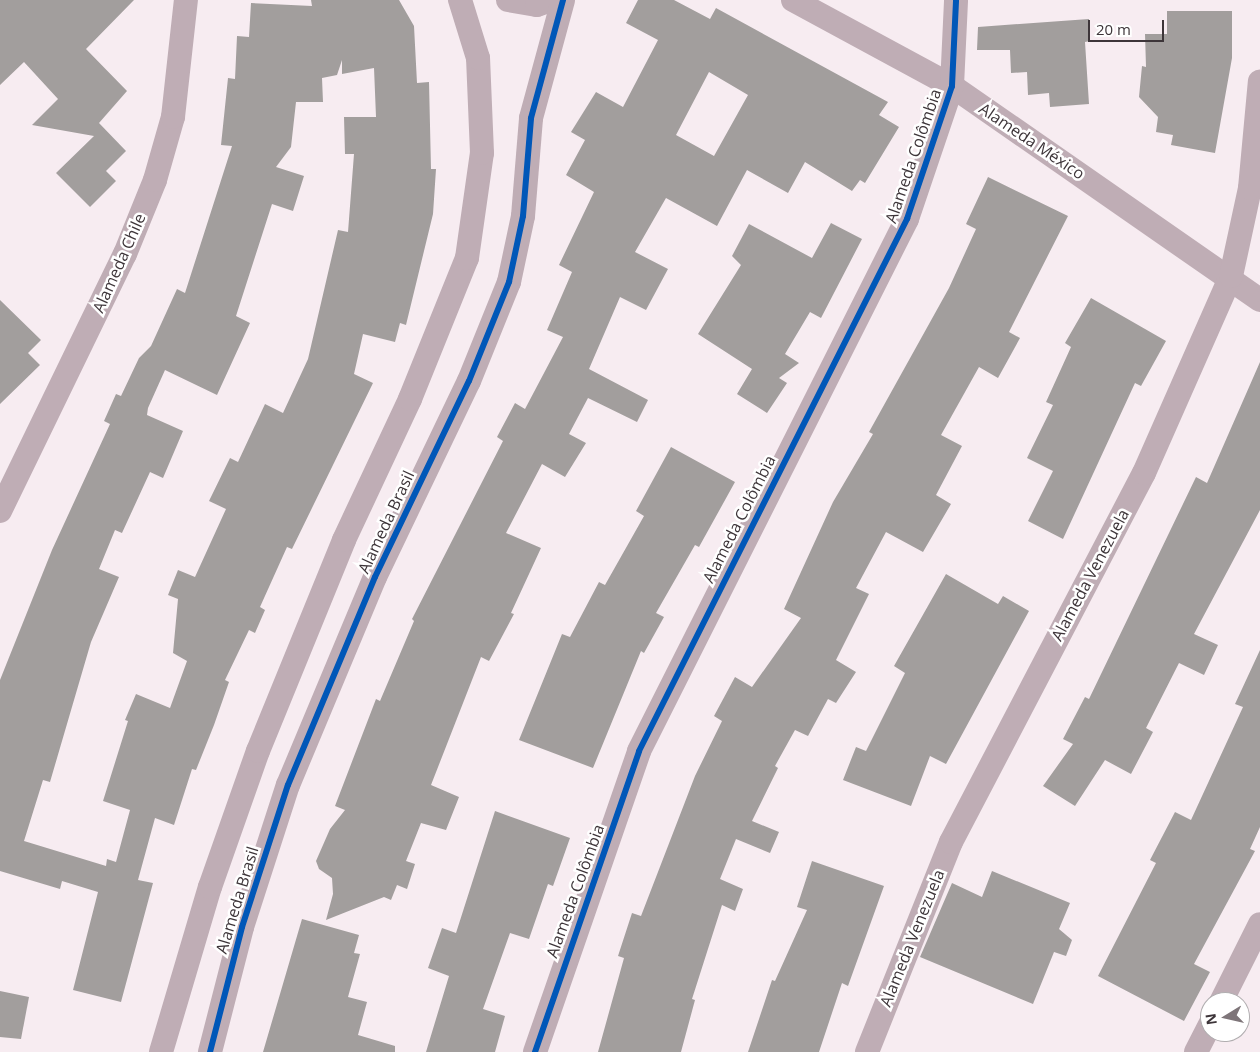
<!DOCTYPE html>
<html>
<head>
<meta charset="utf-8">
<style>
	body { margin:0 }
	#map { position:relative; width:1260px; height:1052px; overflow:hidden; background:#f7ecf1; font-family:"Open Sans",sans-serif }
	div>[style] { position:absolute }
	[style*='--x'] { left:calc(var(--x)*1px); top:calc(var(--y)*1px); width:calc(var(--w)*1px); rotate:calc(var(--a)*1deg) }
	.building>* { inset:0; background:#a29e9d }
	.street>* { height:24px; margin:-12px; padding:0 12px; transform-origin:12px; border-radius:12px; background:#bfadb5 }
	.cycleway>* { height:6px; margin:-3px; padding:0 3px; transform-origin:3px; border-radius:3px; background:#0057b8 }
	span { translate:-50% -50%; white-space:nowrap; text-align:center; line-height:1.15; -webkit-text-stroke:5px #fff; paint-order:stroke }
	.street-label { font-size:16px; color:#3d3539 }
	.north { position:absolute; left:1200px; top:992px; width:50px; height:50px; box-sizing:border-box; background:#fff; border:1px solid #b1aeb0; border-radius:50%; rotate:261deg; font-size:14px; font-weight:700; line-height:20px; text-align:center; color:#3d3539 }
	.north::after { content:''; display:block; margin:auto; width:18px; height:22px; background:#7e7579; clip-path:polygon(50% 0,100% 100%,50% 72%,0 100%) }
	.scale { position:absolute; left:1088px; top:20px; width:76px; height:22px; box-sizing:border-box; border:2px solid #3d3539; border-top:0; padding-left:6px; font-size:15px; line-height:18px; white-space:nowrap; color:#3d3539; -webkit-text-stroke:4px #fff; paint-order:stroke }
</style>
</head>
<body>
<div id="map">
	<div class="building">
		<i style="clip-path:polygon(0 0,134px 0,86px 49px,127px 91px,99px 123px,126px 151px,106px 171px,116px 181px,90px 207px,56px 173px,94px 136px,32px 125px,58px 99px,24px 62px,0 85px)"></i>
		<i style="clip-path:polygon(evenodd,311px 0,399px 0,414px 26px,417px 83px,429px 82px,431px 169px,436px 169px,433px 214px,406px 325px,400px 323px,395px 342px,363px 334px,354px 374px,373px 383px,292px 549px,287px 547px,260px 607px,265px 610px,255px 633px,249px 630px,225px 680px,229px 682px,214px 725px,196px 770px,192px 769px,174px 825px,155px 818px,138px 880px,153px 883px,121px 1002px,73px 990px,98px 892px,62px 881px,60px 889px,0 871px,0 680px,52px 550px,110px 424px,104px 421px,116px 394px,121px 396px,139px 358px,151px 346px,177px 289px,185px 293px,232px 146px,221px 145px,228px 78px,235px 79px,237px 36px,249px 37px,251px 3px,312px 6px,311px 0,342px 60px,342px 74px,374px 68px,376px 117px,344px 117px,345px 154px,354px 154px,348px 232px,338px 230px,308px 359px,283px 413px,265px 404px,238px 462px,230px 458px,209px 501px,226px 509px,195px 577px,178px 570px,168px 595px,178px 599px,173px 653px,187px 661px,170px 708px,136px 694px,125px 720px,128px 721px,103px 801px,130px 810px,116px 862px,107px 859px,106px 866px,24px 841px,43px 780px,50px 782px,91px 642px,119px 577px,99px 569px,115px 530px,122px 533px,150px 472px,163px 478px,183px 431px,147px 415px,148px 408px,165px 370px,217px 395px,250px 323px,236px 316px,272px 204px,293px 211px,304px 176px,276px 167px,291px 147px,296px 102px,323px 102px,322px 78px,337px 75px,342px 60px)"></i>
		<i style="clip-path:polygon(evenodd,638px 0,674px 0,710px 19px,716px 8px,888px 102px,879px 115px,899px 127px,865px 183px,860px 180px,852px 191px,805px 162px,788px 193px,747px 170px,717px 226px,666px 198px,635px 252px,668px 269px,646px 310px,620px 297px,589px 369px,648px 400px,637px 422px,588px 398px,569px 434px,586px 443px,565px 477px,542px 464px,506px 533px,541px 548px,511px 613px,514px 614px,489px 661px,481px 657px,431px 785px,459px 797px,446px 830px,421px 823px,406px 861px,415px 864px,407px 889px,397px 885px,391px 900px,384px 897px,326px 920px,333px 894px,332px 878px,319px 869px,316px 861px,330px 829px,345px 810px,335px 806px,376px 699px,380px 701px,414px 621px,412px 619px,503px 441px,497px 437px,515px 403px,525px 409px,563px 337px,547px 330px,572px 272px,559px 265px,594px 192px,566px 175px,585px 140px,571px 132px,596px 92px,623px 107px,658px 40px,626px 23px,638px 0,709px 72px,748px 95px,714px 156px,676px 135px,709px 72px)"></i>
		<i style="clip-path:polygon(1167px 11px,1232px 11px,1232px 58px,1215px 153px,1171px 145px,1173px 135px,1156px 132px,1158px 117px,1139px 97px,1142px 66px,1146px 67px,1145px 34px,1167px 34px)"></i>
		<i style="clip-path:polygon(1089px 19px,1090px 41px,1085px 42px,1089px 104px,1050px 107px,1049px 93px,1028px 95px,1027px 72px,1011px 73px,1010px 50px,977px 50px,978px 27px)"></i>
		<i style="clip-path:polygon(988px 177px,1068px 216px,1009px 332px,1020px 338px,998px 378px,979px 367px,941px 435px,962px 446px,936px 495px,951px 504px,923px 552px,886px 532px,856px 588px,869px 594px,836px 660px,856px 672px,836px 703px,828px 699px,808px 736px,795px 730px,775px 766px,778px 768px,752px 821px,779px 832px,770px 853px,736px 839px,720px 879px,743px 889px,735px 911px,722px 905px,692px 999px,695px 1000px,681px 1052px,598px 1052px,624px 958px,618px 956px,632px 913px,641px 916px,695px 776px,722px 721px,714px 716px,735px 677px,752px 687px,801px 618px,784px 609px,833px 502px,873px 434px,869px 432px,949px 288px,976px 229px,966px 224px)"></i>
		<i style="clip-path:polygon(831px 223px,862px 239px,821px 318px,810px 312px,785px 354px,799px 363px,779px 378px,787px 383px,767px 413px,737px 394px,752px 369px,698px 334px,741px 265px,732px 256px,749px 224px,812px 258px)"></i>
		<i style="clip-path:polygon(1091px 298px,1166px 341px,1141px 386px,1135px 383px,1063px 539px,1028px 521px,1053px 471px,1027px 458px,1053px 405px,1046px 402px,1071px 347px,1065px 343px)"></i>
		<i style="clip-path:polygon(0 300px,41px 340px,28px 353px,40px 365px,0 404px)"></i>
		<i style="clip-path:polygon(1260px 362px,1260px 510px,1194px 634px,1218px 645px,1204px 675px,1179px 663px,1146px 728px,1153px 732px,1131px 774px,1105px 760px,1075px 806px,1043px 786px,1073px 744px,1063px 739px,1085px 697px,1089px 699px,1196px 477px,1207px 483px)"></i>
		<i style="clip-path:polygon(671px 447px,735px 482px,699px 547px,695px 545px,656px 613px,664px 617px,644px 653px,641px 651px,593px 768px,519px 740px,562px 634px,570px 637px,599px 582px,605px 585px,644px 516px,636px 511px)"></i>
		<i style="clip-path:polygon(946px 574px,998px 604px,1003px 596px,1029px 611px,946px 764px,930px 756px,911px 806px,843px 780px,856px 747px,866px 751px,905px 673px,894px 666px)"></i>
		<i style="clip-path:polygon(1260px 650px,1260px 827px,1250px 849px,1255px 851px,1194px 964px,1210px 972px,1184px 1021px,1098px 976px,1156px 863px,1150px 860px,1175px 812px,1191px 820px,1243px 707px,1235px 704px)"></i>
		<i style="clip-path:polygon(495px 811px,570px 838px,553px 886px,548px 884px,529px 939px,510px 933px,483px 1009px,505px 1016px,495px 1052px,426px 1052px,449px 976px,428px 968px,442px 928px,456px 933px)"></i>
		<i style="clip-path:polygon(812px 861px,884px 886px,848px 986px,842px 983px,819px 1052px,748px 1052px,772px 980px,775px 981px,807px 910px,797px 907px)"></i>
		<i style="clip-path:polygon(992px 871px,1070px 903px,1059px 929px,1072px 940px,1066px 956px,1054px 952px,1033px 1004px,920px 957px,952px 883px,982px 897px)"></i>
		<i style="clip-path:polygon(302px 919px,359px 935px,354px 953px,360px 954px,348px 997px,367px 1002px,358px 1035px,395px 1046px,395px 1052px,263px 1052px)"></i>
		<i style="clip-path:polygon(0 991px,29px 997px,21px 1039px,0 1037px)"></i>
	</div>
	<div class="street">
		<i style="--x:508;--y:0;--w:29;--a:10"></i>
		<i style="--x:537;--y:5;--w:15;--a:-20"></i>
		<i style="--x:793;--y:0;--w:181;--a:28.4"></i>
		<i style="--x:952;--y:86;--w:375;--a:34.8"></i>
		<i style="--x:0;--y:511;--w:286;--a:-64.1"></i>
		<i style="--x:125;--y:254;--w:80;--a:-67.9"></i>
		<i style="--x:155;--y:180;--w:66;--a:-74.1"></i>
		<i style="--x:173;--y:117;--w:118;--a:-83.7"></i>
		<i style="--x:1221;--y:1002;--w:87;--a:-63.4"></i>
		<i style="--x:161;--y:1052;--w:172;--a:-73.5"></i>
		<i style="--x:210;--y:887;--w:144;--a:-70.6"></i>
		<i style="--x:258;--y:751;--w:228;--a:-67.8"></i>
		<i style="--x:344;--y:540;--w:156;--a:-64.9"></i>
		<i style="--x:410;--y:399;--w:152;--a:-68"></i>
		<i style="--x:467;--y:258;--w:106;--a:-81.9"></i>
		<i style="--x:482;--y:153;--w:95;--a:-92.4"></i>
		<i style="--x:478;--y:58;--w:61;--a:-107.2"></i>
		<i style="--x:210;--y:1052;--w:129;--a:-75.6"></i>
		<i style="--x:242;--y:927;--w:149;--a:-72.1"></i>
		<i style="--x:288;--y:785;--w:225;--a:-67.3"></i>
		<i style="--x:375;--y:577;--w:217;--a:-64.4"></i>
		<i style="--x:469;--y:381;--w:107;--a:-68"></i>
		<i style="--x:509;--y:282;--w:67;--a:-78"></i>
		<i style="--x:523;--y:216;--w:98;--a:-85.3"></i>
		<i style="--x:531;--y:118;--w:122;--a:-74.8"></i>
		<i style="--x:535;--y:1052;--w:318;--a:-70.9"></i>
		<i style="--x:639;--y:751;--w:596;--a:-63.26"></i>
		<i style="--x:907;--y:219;--w:140;--a:-71.3"></i>
		<i style="--x:952;--y:86;--w:86;--a:-87.3"></i>
		<i style="--x:867;--y:1052;--w:226;--a:-68.2"></i>
		<i style="--x:951;--y:842;--w:416;--a:-62.4"></i>
		<i style="--x:1144;--y:473;--w:215;--a:-66.2"></i>
		<i style="--x:1231;--y:276;--w:90;--a:-77.8"></i>
		<i style="--x:1250;--y:188;--w:107;--a:-84.7"></i>
		<i style="--x:1196;--y:1052;--w:31;--a:-63"></i>
	</div>
	<div class="cycleway">
		<i style="--x:210;--y:1052;--w:129;--a:-75.6"></i>
		<i style="--x:242;--y:927;--w:149;--a:-72.1"></i>
		<i style="--x:288;--y:785;--w:225;--a:-67.3"></i>
		<i style="--x:375;--y:577;--w:217;--a:-64.4"></i>
		<i style="--x:469;--y:381;--w:107;--a:-68"></i>
		<i style="--x:509;--y:282;--w:67;--a:-78"></i>
		<i style="--x:523;--y:216;--w:98;--a:-85.3"></i>
		<i style="--x:531;--y:118;--w:122;--a:-74.8"></i>
		<i style="--x:535;--y:1052;--w:318;--a:-70.9"></i>
		<i style="--x:639;--y:751;--w:596;--a:-63.26"></i>
		<i style="--x:907;--y:219;--w:140;--a:-71.3"></i>
		<i style="--x:952;--y:86;--w:86;--a:-87.3"></i>
	</div>
	<div class="street-label">
		<span style="left:1032px;top:141px;rotate:34deg">Alameda México</span>
		<span style="left:913px;top:156px;rotate:-71deg">Alameda Colômbia</span>
		<span style="left:119px;top:263px;rotate:-66deg">Alameda Chile</span>
		<span style="left:739px;top:519px;rotate:-63deg">Alameda Colômbia</span>
		<span style="left:386px;top:522px;rotate:-65deg">Alameda Brasil</span>
		<span style="left:1090px;top:575px;rotate:-62deg">Alameda Venezuela</span>
		<span style="left:575px;top:891px;rotate:-70deg">Alameda Colômbia</span>
		<span style="left:237px;top:900px;rotate:-73deg">Alameda Brasil</span>
		<span style="left:912px;top:938px;rotate:-68deg">Alameda Venezuela</span>
	</div>
	<div class="north">N</div>
	<div class="scale">20 m</div>
</div>
</body>
</html>
